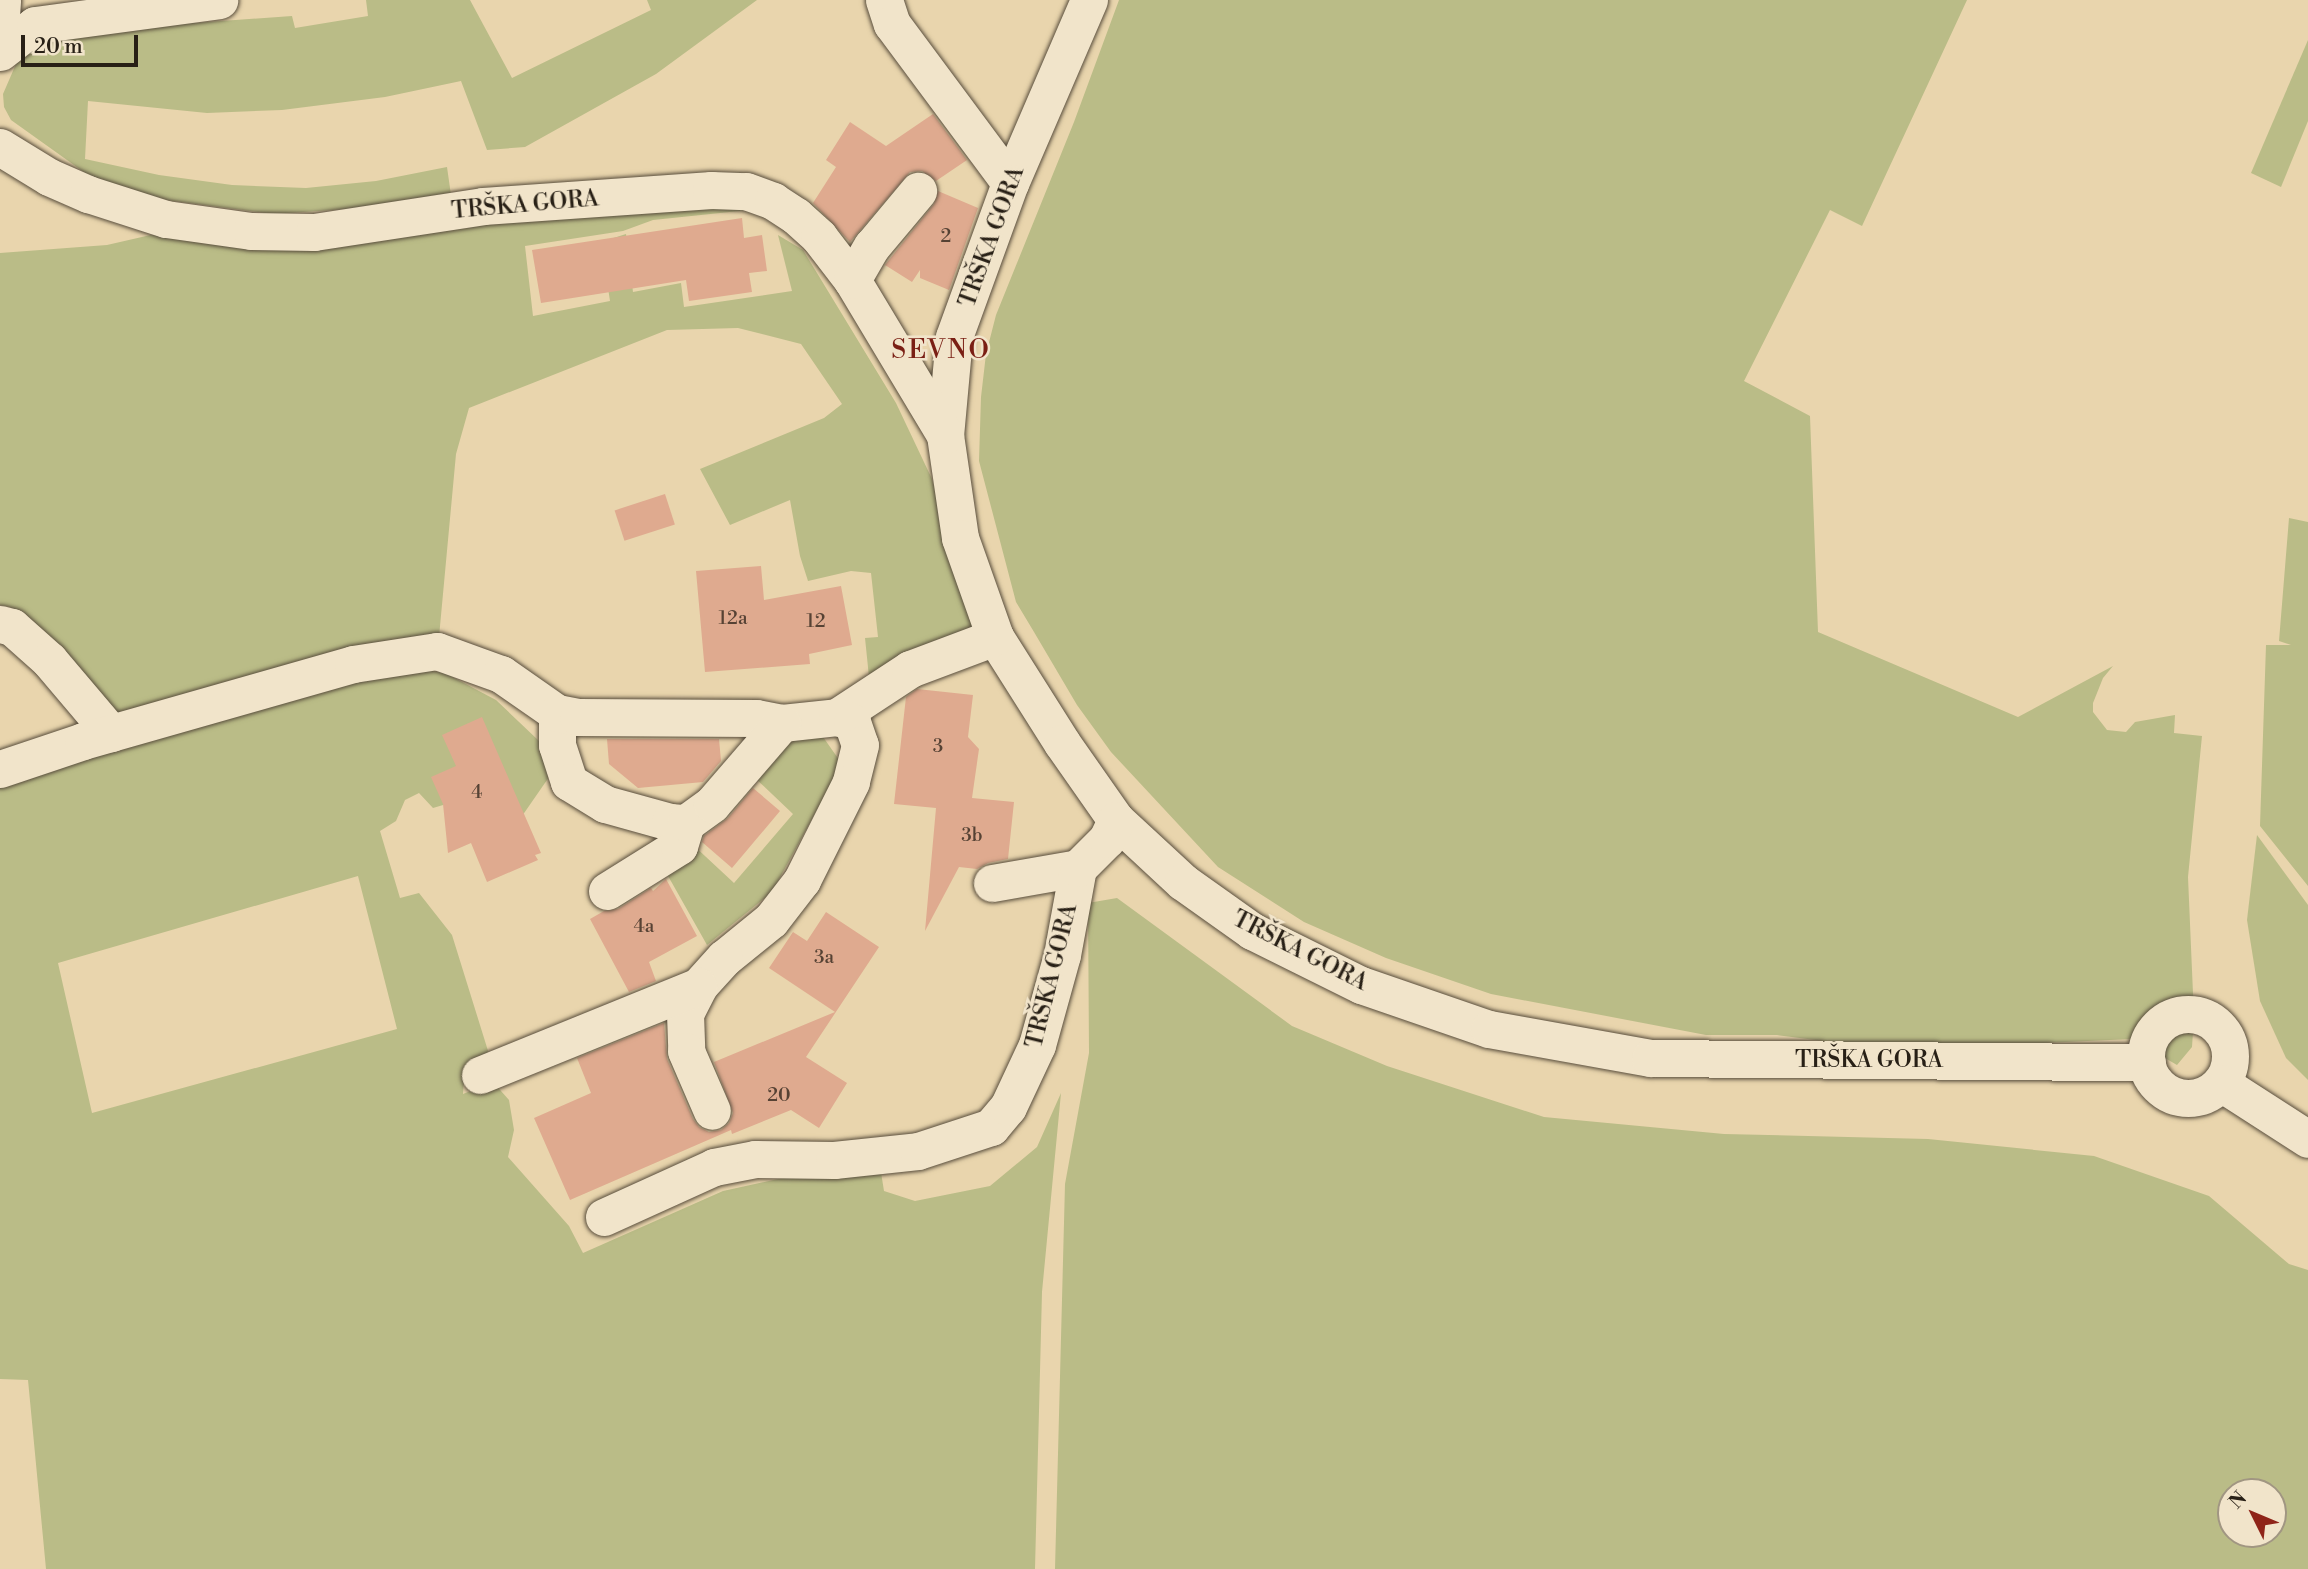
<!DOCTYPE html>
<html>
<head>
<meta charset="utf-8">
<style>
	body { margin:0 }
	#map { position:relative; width:2308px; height:1569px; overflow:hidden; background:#e9d5ad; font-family:"Libre Bodoni",serif }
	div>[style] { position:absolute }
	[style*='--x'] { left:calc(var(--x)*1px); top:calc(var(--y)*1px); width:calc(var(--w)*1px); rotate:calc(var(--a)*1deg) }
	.green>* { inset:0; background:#babc87 }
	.building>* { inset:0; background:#dfaa8f; transform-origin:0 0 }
	.roads { filter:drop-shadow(0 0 2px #584d3c) drop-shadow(0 0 2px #584d3c) }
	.minor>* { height:37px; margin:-18.5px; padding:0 18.5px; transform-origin:18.5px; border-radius:18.5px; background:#f1e4ca }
	.minor>.ring { margin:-18.5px; padding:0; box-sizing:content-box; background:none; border:37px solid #f1e4ca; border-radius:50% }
	span { translate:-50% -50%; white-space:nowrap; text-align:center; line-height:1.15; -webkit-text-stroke:5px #f1e4ca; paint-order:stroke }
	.number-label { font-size:19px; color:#564234 }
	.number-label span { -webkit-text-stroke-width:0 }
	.street-label { font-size:23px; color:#282016 }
	.quarter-label { font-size:26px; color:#7a1f14; letter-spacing:2px }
	.north { position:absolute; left:2217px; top:1478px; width:70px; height:70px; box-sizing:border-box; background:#f1e4ca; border:2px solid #a19682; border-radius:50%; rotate:313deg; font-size:19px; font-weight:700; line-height:28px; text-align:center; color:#282016 }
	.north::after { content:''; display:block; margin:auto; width:24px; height:32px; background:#8f2418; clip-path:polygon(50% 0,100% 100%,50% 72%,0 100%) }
	.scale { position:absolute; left:21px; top:35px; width:117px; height:32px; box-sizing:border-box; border:4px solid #282016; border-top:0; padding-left:9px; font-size:21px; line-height:24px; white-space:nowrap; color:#282016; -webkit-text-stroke:5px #f1e4ca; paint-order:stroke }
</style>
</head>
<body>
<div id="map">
	<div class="green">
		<i style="clip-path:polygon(366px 0,470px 0,512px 78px,651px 10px,647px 0,757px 0,656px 74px,525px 147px,487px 150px,461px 81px,385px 97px,282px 110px,207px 113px,88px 101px,85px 159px,159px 175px,232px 185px,306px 188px,376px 181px,447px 167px,452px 202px,273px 214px,143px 197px,88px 175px,11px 120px,4px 107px,3px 94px,16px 64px,33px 44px,152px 26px,292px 16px,295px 28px,368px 16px)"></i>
		<i style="clip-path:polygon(1119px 0,1967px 0,1862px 226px,1830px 210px,1744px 381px,1810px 416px,1818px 632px,2018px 717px,2113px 666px,2103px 678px,2093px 703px,2093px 712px,2107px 730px,2126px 732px,2135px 722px,2175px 715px,2174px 733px,2202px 736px,2188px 877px,2194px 1017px,2192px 1047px,2177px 1065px,2132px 1039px,1974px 1046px,1839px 1043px,1777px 1035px,1706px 1035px,1491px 994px,1386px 958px,1304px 922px,1218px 867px,1111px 752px,1077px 705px,1034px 632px,1016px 602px,979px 461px,981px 397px,986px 354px,996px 315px,1074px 122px)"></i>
		<i style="clip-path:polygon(2308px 40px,2308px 121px,2281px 187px,2251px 173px)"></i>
		<i style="clip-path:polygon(696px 202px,749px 210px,653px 220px,623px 231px,525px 246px,533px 316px,610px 301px,601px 242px,626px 234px,633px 292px,681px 283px,684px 307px,792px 291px,778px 235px,803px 250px,896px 403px,932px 479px,961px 584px,980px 627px,869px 677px,865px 638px,878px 637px,871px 573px,851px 571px,808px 581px,800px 556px,790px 500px,730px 525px,700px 469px,824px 418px,842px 404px,801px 344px,738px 328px,667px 330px,469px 408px,456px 454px,439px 637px,116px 713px,54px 645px,10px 607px,0 605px,0 253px,107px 245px,168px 231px,294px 250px,447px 228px)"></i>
		<i style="clip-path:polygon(2289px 518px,2308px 522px,2308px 886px,2260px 826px,2266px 645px,2291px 645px,2279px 641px)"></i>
		<i style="clip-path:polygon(evenodd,401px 666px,445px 673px,496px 700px,538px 740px,556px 767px,520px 819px,470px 797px,433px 808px,419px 793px,405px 800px,396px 821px,380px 831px,400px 898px,419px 893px,452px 935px,489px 1054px,464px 1078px,463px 1094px,493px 1082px,509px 1100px,514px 1130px,508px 1157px,569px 1226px,583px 1253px,723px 1191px,819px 1170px,880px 1166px,884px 1191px,915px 1201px,990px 1186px,1037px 1147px,1061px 1093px,1042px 1292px,1035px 1569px,46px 1569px,28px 1380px,0 1379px,0 782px,401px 666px,358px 876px,397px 1029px,92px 1113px,58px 963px,358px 876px)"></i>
		<i style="clip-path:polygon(790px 734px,821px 734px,842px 764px,772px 892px,707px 945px,663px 867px,691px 843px,734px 883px,793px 814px,754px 777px)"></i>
		<i style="clip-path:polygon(2257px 835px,2308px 905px,2308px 1080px,2286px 1058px,2260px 1001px,2247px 920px)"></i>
		<i style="clip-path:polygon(evenodd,1117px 898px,1292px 1026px,1387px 1066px,1544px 1117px,1724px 1134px,1928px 1139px,2094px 1156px,2209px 1196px,2289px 1264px,2308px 1270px,2308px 1569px,1055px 1569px,1065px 1184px,1089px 1053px,1088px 903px,1117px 898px,2231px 1492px,2273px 1492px,2273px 1534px,2231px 1534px,2231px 1492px)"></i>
	</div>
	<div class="building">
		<i style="clip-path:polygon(933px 114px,967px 160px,936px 181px,922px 171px,910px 172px,850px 242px,848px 240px,813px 203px,836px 167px,826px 160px,850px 122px,886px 146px)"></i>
		<i style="clip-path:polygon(938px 191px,978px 208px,949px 290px,920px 278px,920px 270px,912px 282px,885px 265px,934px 204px)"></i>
		<i style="clip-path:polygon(742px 218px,744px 238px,762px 235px,767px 271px,749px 273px,752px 292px,689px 301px,686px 280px,541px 303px,532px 250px)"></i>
		<i style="left:665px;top:494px;width:32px;height:53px;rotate:72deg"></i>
		<i style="clip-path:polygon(761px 566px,764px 600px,841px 586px,852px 645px,809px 654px,810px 664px,705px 672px,696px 571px)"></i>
		<i style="clip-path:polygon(917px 689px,973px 695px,968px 737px,979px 749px,972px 798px,1014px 802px,1008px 859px,988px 863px,977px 869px,959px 867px,925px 931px,936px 808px,894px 804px,906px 697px)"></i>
		<i style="clip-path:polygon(482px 717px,541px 853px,535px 855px,538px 860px,487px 882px,471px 843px,448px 853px,443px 804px,431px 777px,456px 766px,442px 735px)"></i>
		<i style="clip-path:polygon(607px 739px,719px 739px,721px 761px,703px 782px,638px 788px,609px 764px)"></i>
		<i style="clip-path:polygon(753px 788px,780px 811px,732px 868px,702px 842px,704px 836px,728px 818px)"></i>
		<i style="clip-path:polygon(666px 879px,697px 936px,649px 962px,656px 981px,629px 992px,590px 919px,604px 911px,618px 909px,651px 888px,653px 891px)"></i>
		<i style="clip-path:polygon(826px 912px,879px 947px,806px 1057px,847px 1083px,819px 1128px,791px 1110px,732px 1134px,731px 1130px,570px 1200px,534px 1118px,591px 1093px,577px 1058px,664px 1023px,667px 1059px,693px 1119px,699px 1127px,709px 1132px,721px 1130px,729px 1123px,733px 1113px,714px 1062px,835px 1012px,769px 968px,793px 932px,807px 941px)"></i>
	</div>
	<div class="roads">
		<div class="minor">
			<i style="--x:884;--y:0;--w:25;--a:72"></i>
			<i style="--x:892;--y:24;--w:198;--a:53.4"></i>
			<i style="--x:1089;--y:0;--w:199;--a:113.3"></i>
			<i style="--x:1010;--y:183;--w:164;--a:110"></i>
			<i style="--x:954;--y:337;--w:98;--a:95.2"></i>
			<i style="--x:945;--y:435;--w:104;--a:81.7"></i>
			<i style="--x:960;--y:538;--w:105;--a:70.5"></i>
			<i style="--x:995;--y:637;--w:125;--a:57.7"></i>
			<i style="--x:1062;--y:743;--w:94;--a:55"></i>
			<i style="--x:1116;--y:820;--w:91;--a:42.8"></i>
			<i style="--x:1183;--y:882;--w:85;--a:35.4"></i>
			<i style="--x:1252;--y:931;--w:122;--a:26.4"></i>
			<i style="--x:1361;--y:985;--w:135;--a:19"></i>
			<i style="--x:1489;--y:1029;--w:164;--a:10.2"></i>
			<i style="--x:1650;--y:1058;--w:497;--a:0.5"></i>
			<i style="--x:0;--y:30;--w:30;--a:-86"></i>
			<i style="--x:0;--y:52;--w:44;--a:-37.6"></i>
			<i style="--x:35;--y:25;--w:186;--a:-7.7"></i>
			<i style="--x:0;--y:147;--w:57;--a:31.5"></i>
			<i style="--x:49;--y:177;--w:43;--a:23.6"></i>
			<i style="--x:88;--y:194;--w:82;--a:17.8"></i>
			<i style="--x:166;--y:219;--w:86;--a:8"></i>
			<i style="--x:251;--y:231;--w:63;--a:0.9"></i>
			<i style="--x:314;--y:232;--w:171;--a:-8.7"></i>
			<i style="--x:483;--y:206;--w:229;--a:-4"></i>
			<i style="--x:711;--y:190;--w:35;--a:2"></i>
			<i style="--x:746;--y:191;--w:29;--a:20"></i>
			<i style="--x:773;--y:201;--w:27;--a:33"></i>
			<i style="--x:796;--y:216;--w:31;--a:42"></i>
			<i style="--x:819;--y:237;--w:54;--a:52.5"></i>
			<i style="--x:852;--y:280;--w:181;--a:59"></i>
			<i style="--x:852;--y:280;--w:39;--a:-60"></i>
			<i style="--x:872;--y:246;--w:72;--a:-50.1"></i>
			<i style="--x:0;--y:624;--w:12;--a:14"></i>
			<i style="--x:12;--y:627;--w:50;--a:41.7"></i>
			<i style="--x:49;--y:660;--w:96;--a:49.7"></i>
			<i style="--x:557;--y:713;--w:32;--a:90"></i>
			<i style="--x:557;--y:745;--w:39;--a:72"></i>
			<i style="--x:569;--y:782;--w:42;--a:31.4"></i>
			<i style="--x:605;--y:804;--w:67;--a:15.5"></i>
			<i style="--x:670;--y:822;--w:16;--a:4"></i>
			<i style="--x:837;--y:717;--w:87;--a:-33.3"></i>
			<i style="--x:910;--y:669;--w:91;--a:-20.6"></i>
			<i style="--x:0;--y:769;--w:88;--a:-18.6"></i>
			<i style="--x:83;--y:741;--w:281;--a:-15.9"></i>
			<i style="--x:353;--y:664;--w:85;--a:-8.8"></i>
			<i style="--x:437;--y:651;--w:68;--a:19.8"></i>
			<i style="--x:501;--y:674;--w:68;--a:34.9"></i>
			<i style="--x:557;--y:713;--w:21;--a:11"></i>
			<i style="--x:578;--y:717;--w:178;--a:0.3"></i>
			<i style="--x:756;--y:718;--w:26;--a:11"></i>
			<i style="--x:782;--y:723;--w:55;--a:-6.2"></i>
			<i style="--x:837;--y:717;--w:16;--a:18"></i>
			<i style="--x:852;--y:722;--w:24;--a:71"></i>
			<i style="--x:860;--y:745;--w:38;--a:104"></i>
			<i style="--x:851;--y:782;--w:110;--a:116.6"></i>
			<i style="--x:802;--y:880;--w:51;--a:127.8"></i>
			<i style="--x:771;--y:920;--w:60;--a:141"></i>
			<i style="--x:724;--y:958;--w:38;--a:132"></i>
			<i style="--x:699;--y:986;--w:30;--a:117"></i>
			<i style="--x:685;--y:1013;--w:38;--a:88"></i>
			<i style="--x:686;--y:1051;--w:65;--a:66.6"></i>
			<i style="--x:992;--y:883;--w:87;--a:-9.9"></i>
			<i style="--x:607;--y:891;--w:85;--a:-32"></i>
			<i style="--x:679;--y:846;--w:24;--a:-73"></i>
			<i style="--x:686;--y:823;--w:32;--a:-36"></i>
			<i style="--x:712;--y:804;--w:107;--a:-49.2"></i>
			<i class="ring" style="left:2146px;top:1014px;width:47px;height:47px"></i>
			<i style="--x:480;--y:1075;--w:236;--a:-22.1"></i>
			<i style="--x:2221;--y:1083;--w:103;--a:32.8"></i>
			<i style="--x:604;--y:1217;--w:121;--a:-24.4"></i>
			<i style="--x:714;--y:1167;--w:42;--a:-11"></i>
			<i style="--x:755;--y:1159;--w:79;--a:0.7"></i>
			<i style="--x:834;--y:1160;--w:84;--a:-6.1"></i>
			<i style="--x:918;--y:1151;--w:77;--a:-18.2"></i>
			<i style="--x:991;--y:1127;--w:26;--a:-50"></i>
			<i style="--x:1008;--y:1107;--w:68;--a:-64.9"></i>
			<i style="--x:1037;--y:1045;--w:93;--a:-74.5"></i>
			<i style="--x:1062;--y:955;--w:88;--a:-79.6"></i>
			<i style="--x:1078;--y:868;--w:41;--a:-45"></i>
			<i style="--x:1107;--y:839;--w:21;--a:-65"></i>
		</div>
	</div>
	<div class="number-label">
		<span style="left:946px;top:237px">2</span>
		<span style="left:733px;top:619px">12a</span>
		<span style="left:816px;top:622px">12</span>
		<span style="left:938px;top:747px">3</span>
		<span style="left:477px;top:793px">4</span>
		<span style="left:972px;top:836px">3b</span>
		<span style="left:644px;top:927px">4a</span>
		<span style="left:824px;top:958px">3a</span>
		<span style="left:779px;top:1096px">20</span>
	</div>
	<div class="street-label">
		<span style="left:525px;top:205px;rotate:-5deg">TRŠKA GORA</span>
		<span style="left:992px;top:237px;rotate:-70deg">TRŠKA GORA</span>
		<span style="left:1300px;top:951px;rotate:27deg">TRŠKA GORA</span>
		<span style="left:1052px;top:976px;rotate:-76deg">TRŠKA GORA</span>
		<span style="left:1869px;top:1060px">TRŠKA GORA</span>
	</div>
	<div class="quarter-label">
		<span style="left:941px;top:351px">SEVNO</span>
	</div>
	<div class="north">N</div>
	<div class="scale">20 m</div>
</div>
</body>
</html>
